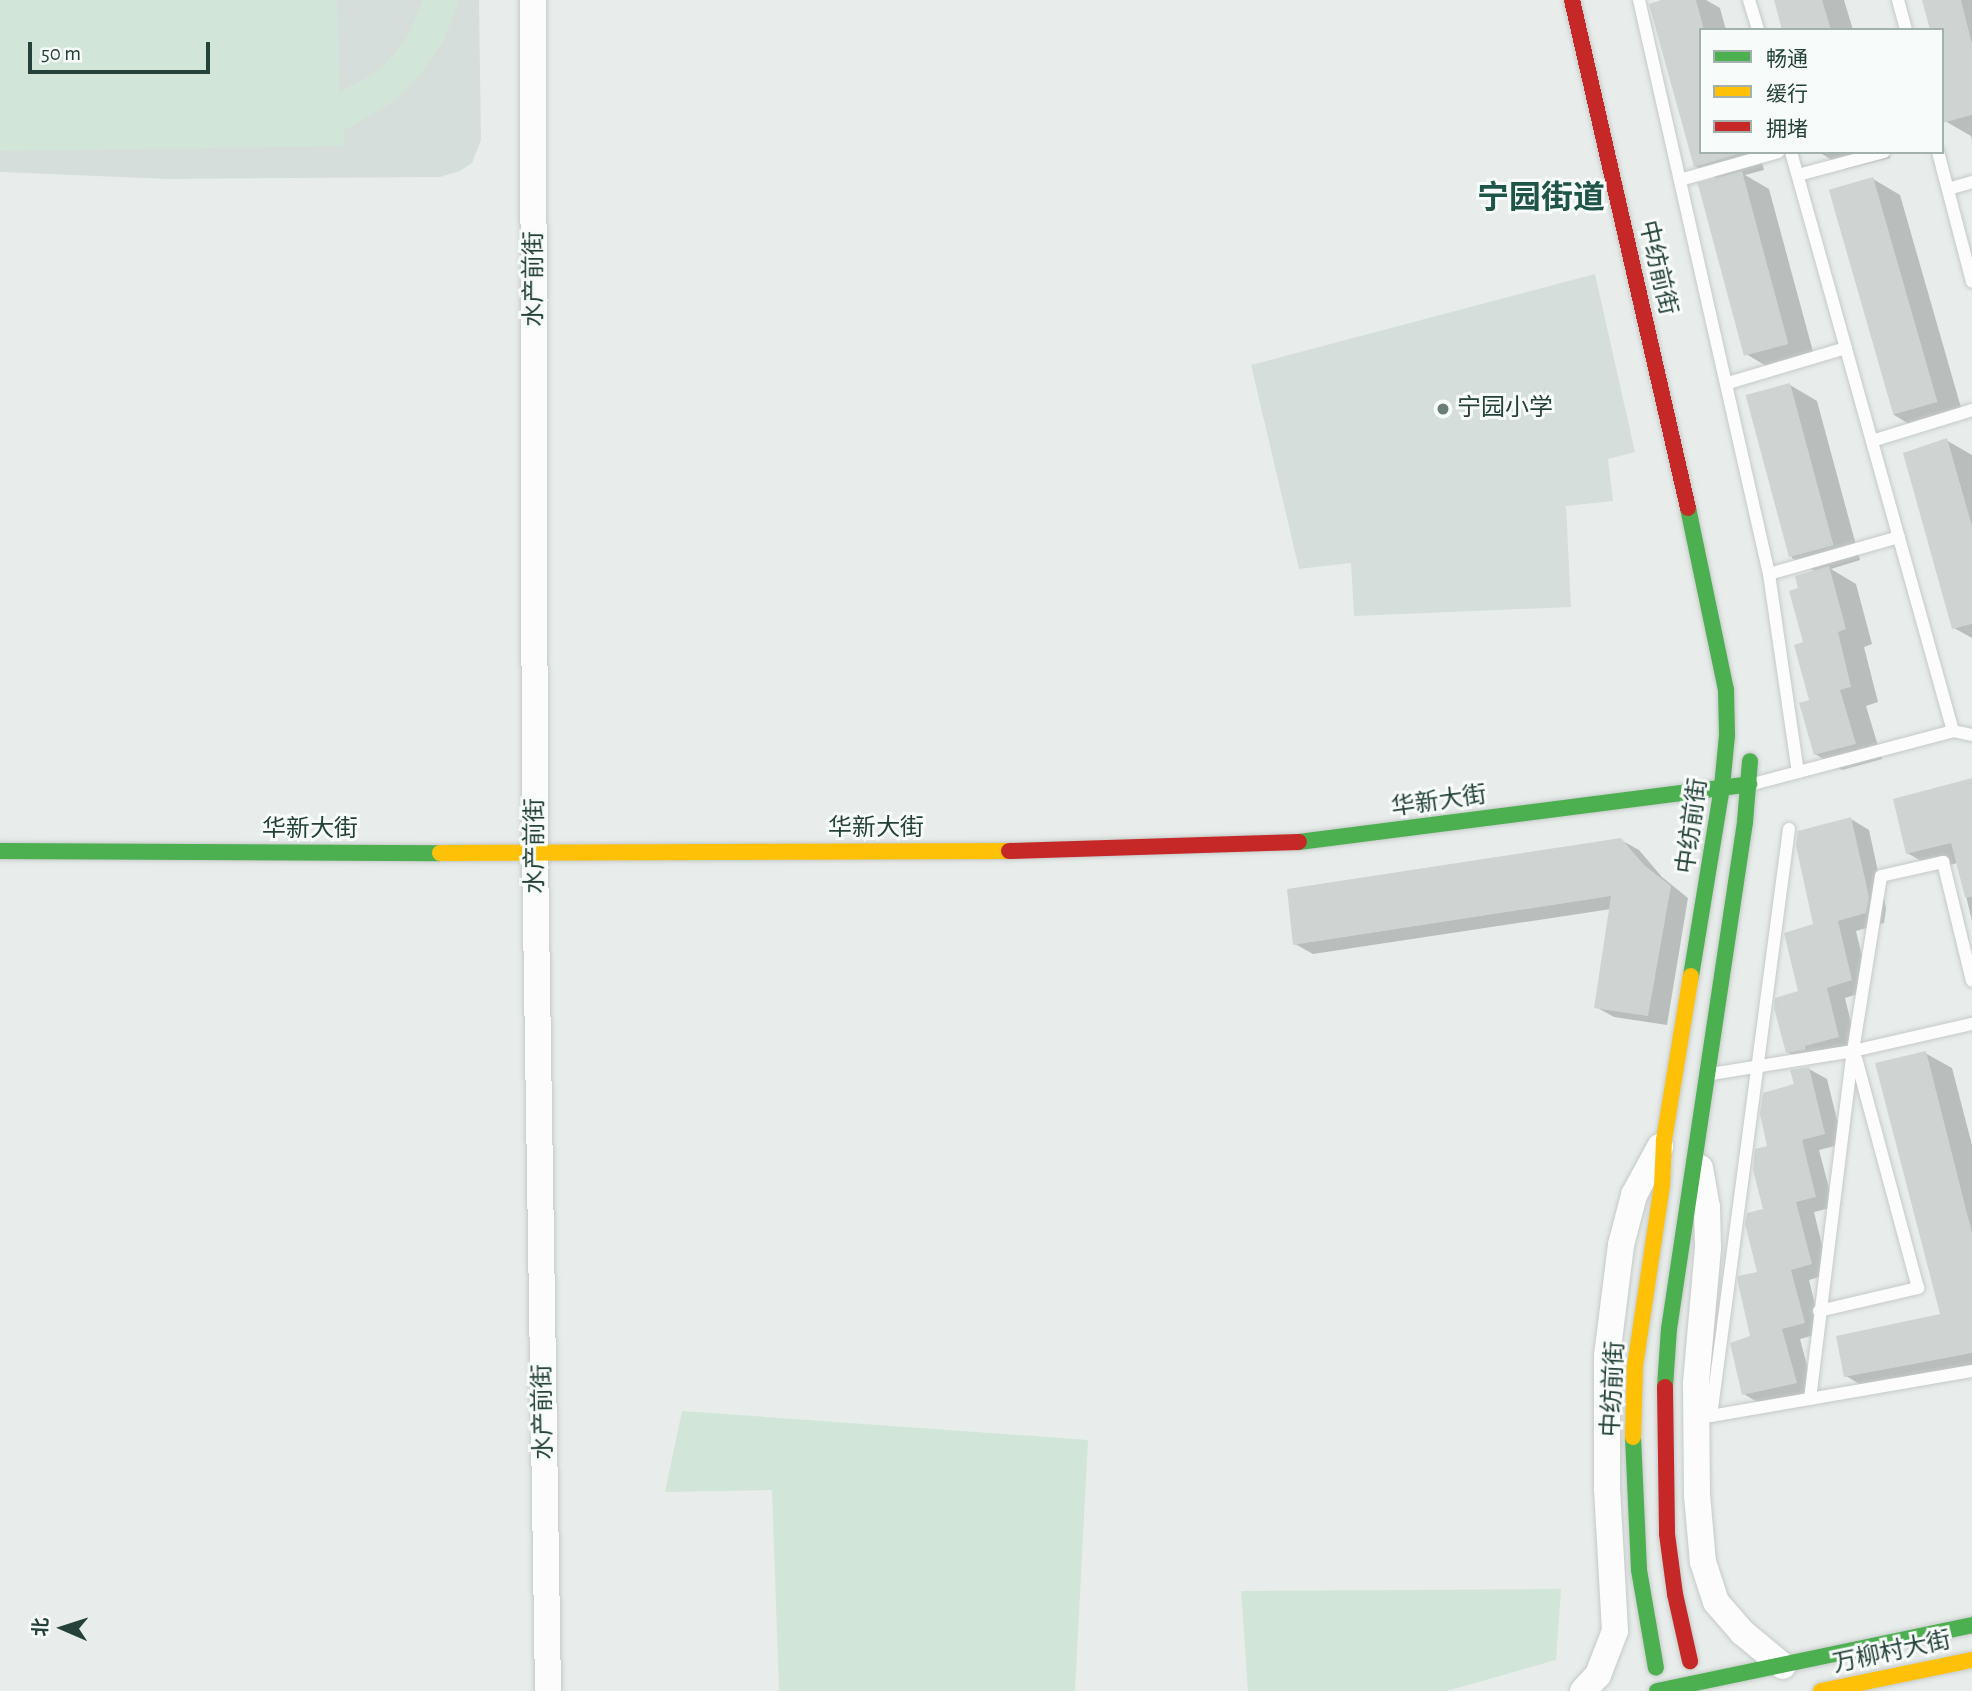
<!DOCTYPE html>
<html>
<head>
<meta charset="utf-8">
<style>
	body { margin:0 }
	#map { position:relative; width:1972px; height:1691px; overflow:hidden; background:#e8edeb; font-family:"Alegreya Sans","Noto Sans SC",sans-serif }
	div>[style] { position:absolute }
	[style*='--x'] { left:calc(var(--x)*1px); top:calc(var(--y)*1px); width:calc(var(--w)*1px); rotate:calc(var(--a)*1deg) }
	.built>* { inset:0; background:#d6dedb }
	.green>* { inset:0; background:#d1e6d8 }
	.shadow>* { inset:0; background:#0003 }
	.building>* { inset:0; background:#cfd4d2; transform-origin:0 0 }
	.roads { filter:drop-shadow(0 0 2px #c5cac8) drop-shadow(0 0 2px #c5cac8) }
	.lane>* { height:12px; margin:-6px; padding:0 6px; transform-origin:6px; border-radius:6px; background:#fcfcfc }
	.street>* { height:26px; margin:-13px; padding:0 13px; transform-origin:13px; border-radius:13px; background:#fcfcfc }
	.fast>* { height:16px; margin:-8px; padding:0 8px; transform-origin:8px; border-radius:8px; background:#4caf50 }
	.slow>* { height:16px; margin:-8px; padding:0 8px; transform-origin:8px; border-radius:8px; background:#ffc107 }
	.jam>* { height:16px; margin:-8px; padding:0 8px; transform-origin:8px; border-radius:8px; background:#c62828 }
	.dots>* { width:19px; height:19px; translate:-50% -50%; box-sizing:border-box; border:4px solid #f7fbf9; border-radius:50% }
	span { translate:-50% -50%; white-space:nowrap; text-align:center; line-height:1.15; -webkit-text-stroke:6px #f7fbf9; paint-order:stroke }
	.street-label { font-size:24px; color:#24423a }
	.poi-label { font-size:24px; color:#24423a }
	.left { translate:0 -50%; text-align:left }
	.district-label { font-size:32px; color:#1f5548; font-weight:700 }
	.legend { position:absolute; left:1699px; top:28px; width:245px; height:126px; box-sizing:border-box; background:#f7fbf9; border:2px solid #a3b1ad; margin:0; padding:9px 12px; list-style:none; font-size:21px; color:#24423a }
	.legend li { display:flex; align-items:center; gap:14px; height:35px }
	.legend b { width:35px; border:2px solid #a3b1ad }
	.north { position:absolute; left:28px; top:1593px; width:70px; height:70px; -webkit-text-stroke:5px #f7fbf9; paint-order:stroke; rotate:273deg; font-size:19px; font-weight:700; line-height:28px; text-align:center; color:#24423a }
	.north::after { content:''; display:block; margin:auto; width:24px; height:32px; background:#24423a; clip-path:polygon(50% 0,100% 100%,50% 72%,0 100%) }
	.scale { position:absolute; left:28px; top:42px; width:182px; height:32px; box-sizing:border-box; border:4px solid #24423a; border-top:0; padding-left:9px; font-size:21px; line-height:24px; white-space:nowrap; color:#24423a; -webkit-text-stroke:5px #f7fbf9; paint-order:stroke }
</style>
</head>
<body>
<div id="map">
	<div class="built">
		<i style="clip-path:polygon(0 0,479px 0,481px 140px,472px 163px,460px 171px,440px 177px,168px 179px,0 172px)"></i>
		<i style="clip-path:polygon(1595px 274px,1635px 452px,1608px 459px,1613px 501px,1566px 506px,1571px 607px,1354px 616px,1351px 563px,1299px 569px,1251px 365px)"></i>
	</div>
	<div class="green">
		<i style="clip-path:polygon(0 0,337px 0,339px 92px,377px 72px,393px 55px,408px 36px,423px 0,459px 0,444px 40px,419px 76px,393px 102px,344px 130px,344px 146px,0 151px)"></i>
		<i style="clip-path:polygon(682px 1411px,1088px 1440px,1075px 1691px,779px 1691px,772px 1490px,665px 1492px)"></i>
		<i style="clip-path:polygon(1561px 1589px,1556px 1660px,1447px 1691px,1248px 1691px,1241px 1591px)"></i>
	</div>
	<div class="shadow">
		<i style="clip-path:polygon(1668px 0,1706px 0,1720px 8px,1726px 30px,1701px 30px,1701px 152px,1759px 152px,1764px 170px,1745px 175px,1769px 189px,1815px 359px,1773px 370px,1746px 354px,1719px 180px,1695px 166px)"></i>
		<i style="clip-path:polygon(1776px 0,1844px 0,1853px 30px,1784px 30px)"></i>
		<i style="clip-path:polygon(1924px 0,1972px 0,1972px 141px,1971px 136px,1945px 121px,1942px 30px)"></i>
		<i style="clip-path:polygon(1819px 152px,1888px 152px,1890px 158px,1846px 169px)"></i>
		<i style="clip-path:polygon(1873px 179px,1900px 195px,1964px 418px,1921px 431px,1894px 415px)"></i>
		<i style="clip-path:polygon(1790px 385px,1817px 401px,1860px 560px,1831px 569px,1856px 584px,1872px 644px,1864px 647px,1878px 702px,1866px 706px,1882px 759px,1842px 770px,1815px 754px,1800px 589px,1816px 572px,1792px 558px)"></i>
		<i style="clip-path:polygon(1946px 440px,1972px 455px,1972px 638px,1954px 628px)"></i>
		<i style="clip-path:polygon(1972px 780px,1972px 921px,1958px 863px,1934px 868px,1907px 853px)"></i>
		<i style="clip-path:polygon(1851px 819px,1869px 830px,1886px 908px,1884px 923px,1856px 931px,1870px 990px,1845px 998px,1857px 1047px,1806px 1062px,1787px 1052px,1815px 925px)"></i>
		<i style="clip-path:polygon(1621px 840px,1639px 850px,1662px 877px,1688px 898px,1667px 1025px,1614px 1017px,1596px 1007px,1611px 909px,1313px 954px,1295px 944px)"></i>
		<i style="clip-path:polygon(1925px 1053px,1952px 1068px,1972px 1145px,1972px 1373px,1873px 1392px,1846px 1376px,1942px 1315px)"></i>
		<i style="clip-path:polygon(1809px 1069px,1827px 1079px,1843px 1144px,1819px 1150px,1834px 1207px,1814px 1212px,1829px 1274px,1809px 1280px,1822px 1333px,1800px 1339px,1814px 1392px,1762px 1405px,1744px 1394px,1753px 1337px,1769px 1147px,1796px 1085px)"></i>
	</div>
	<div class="building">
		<i style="clip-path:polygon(1661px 0,1696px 0,1704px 30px,1701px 30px,1701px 152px,1738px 154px,1694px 167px,1649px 4px)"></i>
		<i style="clip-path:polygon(1774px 0,1822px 0,1831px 30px,1782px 30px)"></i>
		<i style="clip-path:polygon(1922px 0,1961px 0,1972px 44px,1972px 115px,1942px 123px,1942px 30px,1930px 30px)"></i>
		<i style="left:1742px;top:171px;width:179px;height:46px;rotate:75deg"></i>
		<i style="left:1873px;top:177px;width:234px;height:46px;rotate:74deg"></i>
		<i style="left:1790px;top:383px;width:168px;height:46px;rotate:75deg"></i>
		<i style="clip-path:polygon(1947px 438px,1972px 526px,1972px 624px,1952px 629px,1903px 453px)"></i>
		<i style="clip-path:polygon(1829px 566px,1846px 629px,1838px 632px,1851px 687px,1840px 690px,1856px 744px,1814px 755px,1799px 703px,1809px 700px,1794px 645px,1803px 642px,1789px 591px,1798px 588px,1795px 576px)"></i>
		<i style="clip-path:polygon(1972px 778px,1972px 897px,1965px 897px,1951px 843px,1906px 854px,1893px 799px)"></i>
		<i style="clip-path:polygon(1851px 817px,1869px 897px,1866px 913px,1838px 921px,1852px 980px,1827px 988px,1839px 1037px,1805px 1046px,1805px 1050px,1786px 1053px,1774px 1008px,1775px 998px,1798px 991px,1784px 933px,1813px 924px,1796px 846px,1798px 831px)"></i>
		<i style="clip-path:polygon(1621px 838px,1644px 865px,1671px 886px,1648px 1016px,1594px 1008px,1611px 896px,1293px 945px,1287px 889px)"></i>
		<i style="clip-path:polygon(1926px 1051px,1972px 1233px,1972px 1353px,1844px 1377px,1836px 1336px,1940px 1314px,1875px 1063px)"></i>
		<i style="clip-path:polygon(1809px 1067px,1825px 1134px,1802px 1140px,1816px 1197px,1796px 1202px,1812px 1264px,1791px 1270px,1805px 1323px,1782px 1329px,1797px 1383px,1742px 1395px,1730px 1343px,1750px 1336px,1738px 1283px,1738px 1276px,1757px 1272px,1745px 1224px,1747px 1213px,1763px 1209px,1753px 1170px,1755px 1149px,1767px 1146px,1760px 1114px,1763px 1093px,1794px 1084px,1790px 1070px)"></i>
	</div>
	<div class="roads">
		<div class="lane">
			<i style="--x:1639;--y:0;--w:589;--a:77.24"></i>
			<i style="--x:1769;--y:574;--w:200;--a:81.7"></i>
			<i style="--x:1749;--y:0;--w:31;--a:73"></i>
			<i style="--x:1898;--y:0;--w:31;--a:75"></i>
			<i style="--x:1791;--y:152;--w:601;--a:74.37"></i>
			<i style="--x:1938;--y:152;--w:134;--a:75.3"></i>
			<i style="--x:1798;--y:175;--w:89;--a:-15"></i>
			<i style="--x:1680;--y:180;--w:102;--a:-15.9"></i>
			<i style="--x:1948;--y:189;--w:25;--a:-16"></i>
			<i style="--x:1728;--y:383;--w:123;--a:-16.5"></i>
			<i style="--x:1872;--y:441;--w:105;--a:-17.2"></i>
			<i style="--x:1769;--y:574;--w:135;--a:-15.9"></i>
			<i style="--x:1753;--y:784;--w:207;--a:-14.8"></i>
			<i style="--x:1953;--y:731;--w:19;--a:12"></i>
			<i style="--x:1789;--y:829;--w:592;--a:97.57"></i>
			<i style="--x:1711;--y:1416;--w:265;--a:-9.8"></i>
			<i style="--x:1711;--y:1074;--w:144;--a:-9.2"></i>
			<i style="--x:1853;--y:1051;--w:122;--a:-12.8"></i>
			<i style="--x:1819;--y:1311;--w:102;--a:-13.1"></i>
			<i style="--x:1918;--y:1288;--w:237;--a:-105.1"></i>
			<i style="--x:1810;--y:1399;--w:351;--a:-83"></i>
			<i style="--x:1853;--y:1051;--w:177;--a:-80.9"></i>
			<i style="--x:1881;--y:876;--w:64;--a:-12.7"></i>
			<i style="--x:1943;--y:862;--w:122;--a:76.3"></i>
		</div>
		<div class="street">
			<i style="--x:533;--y:0;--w:854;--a:89.87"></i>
			<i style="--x:535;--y:854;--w:837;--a:89.11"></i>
			<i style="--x:1700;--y:1168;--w:40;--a:80"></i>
			<i style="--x:1707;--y:1207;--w:41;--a:88.6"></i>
			<i style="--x:1708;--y:1248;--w:136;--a:95.1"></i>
			<i style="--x:1696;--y:1383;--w:112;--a:89.5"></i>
			<i style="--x:1697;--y:1495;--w:67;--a:84.9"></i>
			<i style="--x:1703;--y:1562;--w:42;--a:72"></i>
			<i style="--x:1716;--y:1602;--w:40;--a:49"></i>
			<i style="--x:1742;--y:1632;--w:53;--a:39.7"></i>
			<i style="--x:1583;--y:1691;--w:22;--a:-47"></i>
			<i style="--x:1598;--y:1675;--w:47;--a:-68.9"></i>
			<i style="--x:1615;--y:1631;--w:142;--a:-93.2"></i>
			<i style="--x:1607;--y:1489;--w:133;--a:-90"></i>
			<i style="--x:1607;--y:1356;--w:112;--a:-82.8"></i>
			<i style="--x:1621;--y:1245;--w:52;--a:-75.4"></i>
			<i style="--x:1634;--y:1195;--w:55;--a:-61.6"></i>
		</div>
		<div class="fast">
			<i style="--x:1688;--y:508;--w:186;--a:78.2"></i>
			<i style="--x:1726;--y:690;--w:45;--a:88.7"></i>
			<i style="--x:1727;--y:735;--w:52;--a:95.5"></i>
			<i style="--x:1722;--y:787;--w:192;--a:99.3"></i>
			<i style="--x:1299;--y:842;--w:454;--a:-7.3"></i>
			<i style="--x:0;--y:851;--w:440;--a:0.3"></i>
			<i style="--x:1665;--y:1387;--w:58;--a:-86.1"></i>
			<i style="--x:1669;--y:1329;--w:513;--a:-81.47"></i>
			<i style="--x:1745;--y:822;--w:61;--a:-85.3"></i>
			<i style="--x:1633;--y:1437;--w:133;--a:87.4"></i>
			<i style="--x:1639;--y:1570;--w:99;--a:80.2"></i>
			<i style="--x:1657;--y:1691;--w:322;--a:-11.8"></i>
		</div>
		<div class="slow">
			<i style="--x:440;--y:853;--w:569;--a:-0.2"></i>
			<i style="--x:1633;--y:1437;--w:71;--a:-88.4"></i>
			<i style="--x:1635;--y:1366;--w:182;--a:-81.5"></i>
			<i style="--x:1662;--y:1186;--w:46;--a:-87.5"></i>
			<i style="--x:1664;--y:1140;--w:166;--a:-80.7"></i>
			<i style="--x:1821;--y:1691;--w:154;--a:-11.6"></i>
		</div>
		<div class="jam">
			<i style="--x:1572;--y:0;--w:521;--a:77.14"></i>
			<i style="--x:1009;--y:851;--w:290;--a:-1.8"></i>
			<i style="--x:1665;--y:1387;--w:147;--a:89.2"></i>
			<i style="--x:1667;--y:1534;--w:61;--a:82.4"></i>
			<i style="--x:1675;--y:1594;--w:69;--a:77.4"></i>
		</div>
	</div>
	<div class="dots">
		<i style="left:1443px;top:409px;background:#697e78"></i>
	</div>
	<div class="street-label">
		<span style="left:1657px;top:268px;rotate:77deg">中纺前街</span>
		<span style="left:535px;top:279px;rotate:-90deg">水产前街</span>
		<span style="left:1439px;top:802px;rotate:-8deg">华新大街</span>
		<span style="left:1693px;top:826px;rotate:-82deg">中纺前街</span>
		<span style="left:876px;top:829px">华新大街</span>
		<span style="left:310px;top:830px">华新大街</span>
		<span style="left:536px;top:846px;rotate:-90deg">水产前街</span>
		<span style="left:1614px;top:1389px;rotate:-87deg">中纺前街</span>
		<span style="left:544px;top:1412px;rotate:-91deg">水产前街</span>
		<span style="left:1892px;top:1653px;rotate:-12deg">万柳村大街</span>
	</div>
	<div class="poi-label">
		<span class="left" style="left:1457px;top:409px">宁园小学</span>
	</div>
	<div class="district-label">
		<span style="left:1541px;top:198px">宁园街道</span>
	</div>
	<ul class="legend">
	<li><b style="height:9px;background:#4caf50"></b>畅通</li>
	<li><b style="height:9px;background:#ffc107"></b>缓行</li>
	<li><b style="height:9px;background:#c62828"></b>拥堵</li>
	</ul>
	<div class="north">北</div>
	<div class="scale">50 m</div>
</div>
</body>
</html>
